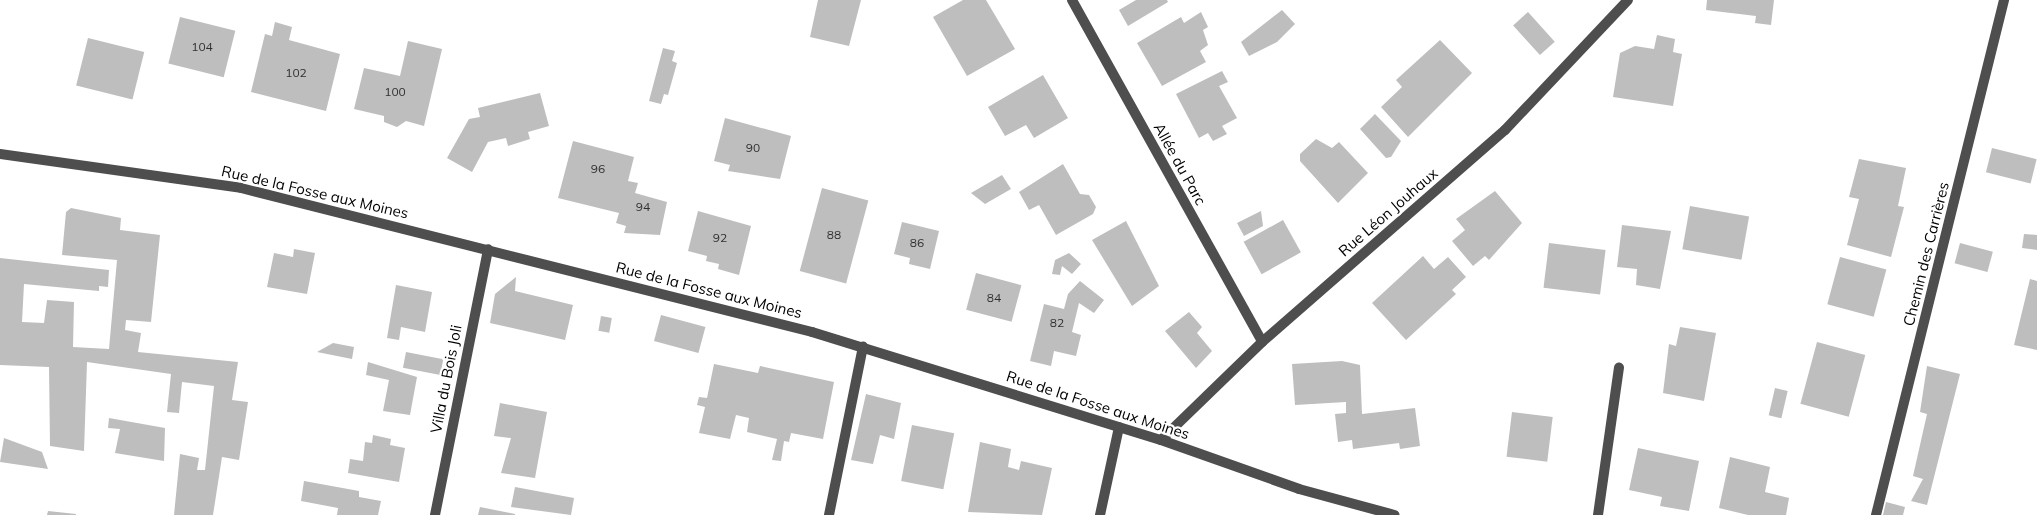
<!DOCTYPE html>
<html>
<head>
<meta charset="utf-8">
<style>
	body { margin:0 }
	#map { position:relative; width:2037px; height:515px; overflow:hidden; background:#fff; font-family:Mulish,sans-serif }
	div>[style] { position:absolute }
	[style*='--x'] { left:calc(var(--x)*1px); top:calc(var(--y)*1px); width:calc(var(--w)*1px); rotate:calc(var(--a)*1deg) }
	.building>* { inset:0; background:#bebebe; transform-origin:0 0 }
	.service>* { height:10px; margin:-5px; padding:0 5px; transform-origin:5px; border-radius:5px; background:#4e4e4e }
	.minor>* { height:10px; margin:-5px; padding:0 5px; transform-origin:5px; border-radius:5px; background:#4e4e4e }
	span { translate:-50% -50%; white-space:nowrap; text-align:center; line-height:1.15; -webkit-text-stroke:4.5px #fff; paint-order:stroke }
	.number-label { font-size:12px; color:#303030 }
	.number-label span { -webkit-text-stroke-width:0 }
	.street-label { font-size:15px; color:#000 }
</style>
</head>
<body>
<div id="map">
	<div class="building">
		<i style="clip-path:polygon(818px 0,861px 0,849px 46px,810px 37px)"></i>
		<i style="clip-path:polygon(963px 0,986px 0,1015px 49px,967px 76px,933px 17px)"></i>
		<i style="clip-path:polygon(1136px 0,1167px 0,1168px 2px,1128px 26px,1119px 10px)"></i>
		<i style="clip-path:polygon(1707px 0,1774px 0,1771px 25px,1755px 23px,1756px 16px,1706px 10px)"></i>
		<i style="clip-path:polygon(1282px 10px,1295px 24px,1277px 42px,1249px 56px,1241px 42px)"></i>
		<i style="clip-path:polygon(1201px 12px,1208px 27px,1203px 30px,1208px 45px,1200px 51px,1206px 62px,1162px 86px,1137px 43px,1181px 17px,1184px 23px)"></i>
		<i style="left:1528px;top:12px;width:40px;height:20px;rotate:48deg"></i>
		<i style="left:180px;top:17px;width:57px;height:48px;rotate:14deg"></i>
		<i style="clip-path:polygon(275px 22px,292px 27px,289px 40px,340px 54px,326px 111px,251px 92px,265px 34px,272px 36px)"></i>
		<i style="clip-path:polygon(1657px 35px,1675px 39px,1673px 52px,1682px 54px,1673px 106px,1613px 97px,1620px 53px,1635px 46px,1654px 49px)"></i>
		<i style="left:88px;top:38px;width:58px;height:49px;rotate:14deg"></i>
		<i style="clip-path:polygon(1440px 40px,1472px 73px,1408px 137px,1381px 107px,1402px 87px,1396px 80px)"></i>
		<i style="clip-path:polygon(408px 41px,442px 49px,424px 126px,406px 121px,397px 127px,384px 122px,384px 116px,354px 109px,364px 68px,400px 76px)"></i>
		<i style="clip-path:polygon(663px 48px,675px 51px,672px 61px,677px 63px,668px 95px,664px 94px,661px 104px,649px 101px)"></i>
		<i style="clip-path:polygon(1222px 71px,1228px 82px,1219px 86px,1237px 118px,1222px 126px,1227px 134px,1213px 141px,1208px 133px,1199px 138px,1176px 94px)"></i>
		<i style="clip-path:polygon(1043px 75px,1068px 118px,1034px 138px,1026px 125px,1005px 136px,988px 107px)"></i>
		<i style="clip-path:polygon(540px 93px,549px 126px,528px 132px,530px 139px,508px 146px,506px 138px,488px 142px,472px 172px,447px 158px,469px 119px,480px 117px,478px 108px)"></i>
		<i style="clip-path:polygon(1375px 114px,1401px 141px,1391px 157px,1386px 158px,1360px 129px)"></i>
		<i style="clip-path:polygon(725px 118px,791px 136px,780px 179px,728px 171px,730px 165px,714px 161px)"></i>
		<i style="clip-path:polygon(1316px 139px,1332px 148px,1339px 142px,1368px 173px,1338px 203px,1300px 161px,1300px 154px)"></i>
		<i style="clip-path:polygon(573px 141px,634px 157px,628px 181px,638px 183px,635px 193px,667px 202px,660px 235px,624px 233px,626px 226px,616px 223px,619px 213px,558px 198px)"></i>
		<i style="left:1992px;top:148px;width:46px;height:25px;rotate:14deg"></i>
		<i style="clip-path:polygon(1859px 159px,1906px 168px,1898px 206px,1904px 207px,1891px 257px,1847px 245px,1859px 199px,1849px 197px)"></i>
		<i style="clip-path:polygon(1063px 164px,1080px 194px,1089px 195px,1096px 207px,1093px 214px,1056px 235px,1039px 205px,1029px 210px,1019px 192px)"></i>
		<i style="clip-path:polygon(1002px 175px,1011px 189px,985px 204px,971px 193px)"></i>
		<i style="left:822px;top:188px;width:48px;height:86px;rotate:15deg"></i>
		<i style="clip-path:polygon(1495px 191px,1522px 223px,1489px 260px,1485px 256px,1473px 266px,1452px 241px,1465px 230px,1456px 219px)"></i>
		<i style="left:1690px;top:206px;width:60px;height:44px;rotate:10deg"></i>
		<i style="clip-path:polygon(71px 208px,121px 218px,120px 230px,160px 235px,151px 322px,126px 320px,125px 330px,141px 333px,138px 352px,238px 362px,232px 400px,248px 402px,239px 460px,222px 457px,213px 515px,174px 515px,180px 454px,199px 458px,197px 470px,205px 470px,214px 386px,182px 382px,179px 413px,167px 412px,171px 374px,87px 362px,84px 451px,50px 446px,49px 367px,0 365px,0 258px,109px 270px,108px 287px,99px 286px,99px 291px,24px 284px,22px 322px,44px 323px,47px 300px,74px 302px,73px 347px,109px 349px,117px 260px,62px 255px,66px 212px)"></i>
		<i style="clip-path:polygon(698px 211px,751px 226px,739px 275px,718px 269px,719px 264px,706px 261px,707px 256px,688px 251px)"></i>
		<i style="clip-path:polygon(1261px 211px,1263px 226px,1244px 236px,1237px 223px)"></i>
		<i style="left:1283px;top:220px;width:37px;height:45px;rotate:61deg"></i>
		<i style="clip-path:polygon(1126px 221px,1159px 286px,1132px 306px,1092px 240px)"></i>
		<i style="clip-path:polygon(902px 222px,939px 231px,930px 269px,909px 264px,910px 258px,894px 254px)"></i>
		<i style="clip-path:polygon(1622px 225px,1671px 231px,1660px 289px,1636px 285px,1637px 269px,1617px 267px)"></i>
		<i style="clip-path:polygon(2024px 234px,2037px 235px,2037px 250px,2022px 248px)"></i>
		<i style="left:1549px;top:243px;width:57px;height:45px;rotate:7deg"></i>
		<i style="left:1960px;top:243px;width:34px;height:21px;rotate:15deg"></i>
		<i style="clip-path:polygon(294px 249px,315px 253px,307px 294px,267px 287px,274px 253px,293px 257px)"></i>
		<i style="clip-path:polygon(1069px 253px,1081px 264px,1072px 274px,1062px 266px,1060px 275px,1052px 274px,1055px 260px)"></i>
		<i style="clip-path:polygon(1423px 256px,1434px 269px,1448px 257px,1466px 277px,1452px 290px,1456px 294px,1406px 340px,1372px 303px)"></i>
		<i style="left:1840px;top:257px;width:48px;height:49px;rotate:15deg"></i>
		<i style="left:976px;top:273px;width:47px;height:38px;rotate:15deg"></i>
		<i style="clip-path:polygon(516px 277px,515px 291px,573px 305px,565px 340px,490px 323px,495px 294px)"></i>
		<i style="clip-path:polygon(2030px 279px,2037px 281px,2037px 350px,2014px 345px)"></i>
		<i style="clip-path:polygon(1080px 281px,1104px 300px,1094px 313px,1079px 303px,1072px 332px,1081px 335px,1076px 356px,1054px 351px,1051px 366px,1030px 361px,1044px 304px,1064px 309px,1068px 294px)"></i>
		<i style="clip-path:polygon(396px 285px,432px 292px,425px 332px,401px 327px,399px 340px,387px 338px)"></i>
		<i style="clip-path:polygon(1189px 312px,1202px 327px,1197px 333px,1212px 351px,1196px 368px,1165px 331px)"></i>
		<i style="left:661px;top:315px;width:46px;height:27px;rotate:15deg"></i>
		<i style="left:601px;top:316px;width:11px;height:15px;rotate:10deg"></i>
		<i style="clip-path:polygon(1680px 327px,1716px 333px,1704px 401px,1663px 393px,1669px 344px,1676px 346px)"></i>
		<i style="left:1817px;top:342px;width:50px;height:64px;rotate:15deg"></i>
		<i style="clip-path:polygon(333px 343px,354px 347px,352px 359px,317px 352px)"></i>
		<i style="left:406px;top:352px;width:38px;height:16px;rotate:11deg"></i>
		<i style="clip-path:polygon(1342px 361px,1360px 365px,1362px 414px,1415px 408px,1420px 446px,1400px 449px,1399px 443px,1353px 449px,1352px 440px,1338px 442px,1335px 414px,1346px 413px,1346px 402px,1295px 405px,1292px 364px)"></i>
		<i style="clip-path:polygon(368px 362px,417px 377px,410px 415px,383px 411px,389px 380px,366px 375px)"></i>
		<i style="clip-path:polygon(714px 364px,758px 373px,760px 366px,834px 382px,823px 439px,791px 433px,789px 442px,784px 441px,781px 461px,772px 460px,777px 439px,747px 432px,749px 418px,736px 415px,730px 439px,699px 433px,705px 407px,697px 405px,699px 397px,707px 398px)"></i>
		<i style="clip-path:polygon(1927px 366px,1960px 374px,1927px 505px,1911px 501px,1923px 479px,1913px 476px,1927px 414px,1920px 412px)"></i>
		<i style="left:1775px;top:388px;width:13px;height:28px;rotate:13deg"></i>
		<i style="clip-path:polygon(866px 394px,901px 403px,894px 439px,880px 435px,873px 464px,851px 460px)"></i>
		<i style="clip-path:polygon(500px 403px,547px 412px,535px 478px,501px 473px,511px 438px,494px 436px)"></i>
		<i style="left:1512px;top:412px;width:41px;height:45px;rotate:7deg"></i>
		<i style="clip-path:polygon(109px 418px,165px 428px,164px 461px,115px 453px,120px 429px,108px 428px)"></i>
		<i style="left:912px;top:425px;width:43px;height:57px;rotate:11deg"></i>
		<i style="clip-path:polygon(373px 435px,391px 439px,390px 445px,405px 448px,399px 482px,348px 473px,350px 459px,363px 461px,365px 442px,372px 443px)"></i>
		<i style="clip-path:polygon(4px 438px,42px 452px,48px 469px,0 462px)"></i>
		<i style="clip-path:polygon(980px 442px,1011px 449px,1008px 467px,1019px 470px,1021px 461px,1052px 468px,1042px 515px,968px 512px)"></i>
		<i style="clip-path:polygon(1638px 448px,1699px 461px,1689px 511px,1660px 506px,1662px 497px,1629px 490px)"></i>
		<i style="clip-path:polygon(1730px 457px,1770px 467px,1765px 492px,1789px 498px,1786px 515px,1748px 515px,1719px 508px)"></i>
		<i style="clip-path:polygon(304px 481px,359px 491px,359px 497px,381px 501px,378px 515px,337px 515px,338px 508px,301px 501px)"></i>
		<i style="clip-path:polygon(515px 487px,574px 498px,571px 515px,511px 507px)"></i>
		<i style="clip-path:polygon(1886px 502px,1905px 507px,1903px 515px,1883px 515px)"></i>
		<i style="clip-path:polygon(480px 507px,515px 514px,515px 515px,478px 515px)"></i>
		<i style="clip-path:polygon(48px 511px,76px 514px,76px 515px,47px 515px)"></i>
	</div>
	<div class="service">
		<i style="--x:1598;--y:515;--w:149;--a:-81.9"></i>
	</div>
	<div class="minor">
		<i style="--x:1072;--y:0;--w:391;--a:60.9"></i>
		<i style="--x:0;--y:154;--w:243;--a:8"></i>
		<i style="--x:241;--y:188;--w:589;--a:14.15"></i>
		<i style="--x:812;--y:332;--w:365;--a:17.2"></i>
		<i style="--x:1161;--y:440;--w:146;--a:19.5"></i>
		<i style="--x:1299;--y:489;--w:99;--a:15.2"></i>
		<i style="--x:1161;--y:440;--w:141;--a:-44.1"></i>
		<i style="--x:1262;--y:342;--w:322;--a:-41.1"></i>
		<i style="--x:1505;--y:130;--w:179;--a:-46.6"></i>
		<i style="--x:435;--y:515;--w:271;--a:-78.7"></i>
		<i style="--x:829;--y:515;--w:172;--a:-78.6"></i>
		<i style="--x:1100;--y:515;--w:90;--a:-77.8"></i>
		<i style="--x:1876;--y:515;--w:531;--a:-76.04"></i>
	</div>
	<div class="number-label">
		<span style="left:202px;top:47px">104</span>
		<span style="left:296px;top:73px">102</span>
		<span style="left:395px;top:92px">100</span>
		<span style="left:753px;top:148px">90</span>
		<span style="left:598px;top:169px">96</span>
		<span style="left:643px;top:207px">94</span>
		<span style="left:834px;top:235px">88</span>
		<span style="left:720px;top:238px">92</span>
		<span style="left:917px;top:243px">86</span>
		<span style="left:994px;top:298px">84</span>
		<span style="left:1057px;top:323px">82</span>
	</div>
	<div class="street-label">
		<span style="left:1180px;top:164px;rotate:61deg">Allée du Parc</span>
		<span style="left:315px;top:192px;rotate:13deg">Rue de la Fosse aux Moines</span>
		<span style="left:1388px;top:212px;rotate:-41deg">Rue Léon Jouhaux</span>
		<span style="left:1926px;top:254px;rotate:-76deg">Chemin des Carrières</span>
		<span style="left:709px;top:290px;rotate:14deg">Rue de la Fosse aux Moines</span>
		<span style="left:446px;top:379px;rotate:-79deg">Villa du Bois Joli</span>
		<span style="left:1098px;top:405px;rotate:18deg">Rue de la Fosse aux Moines</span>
	</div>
</div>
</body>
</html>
